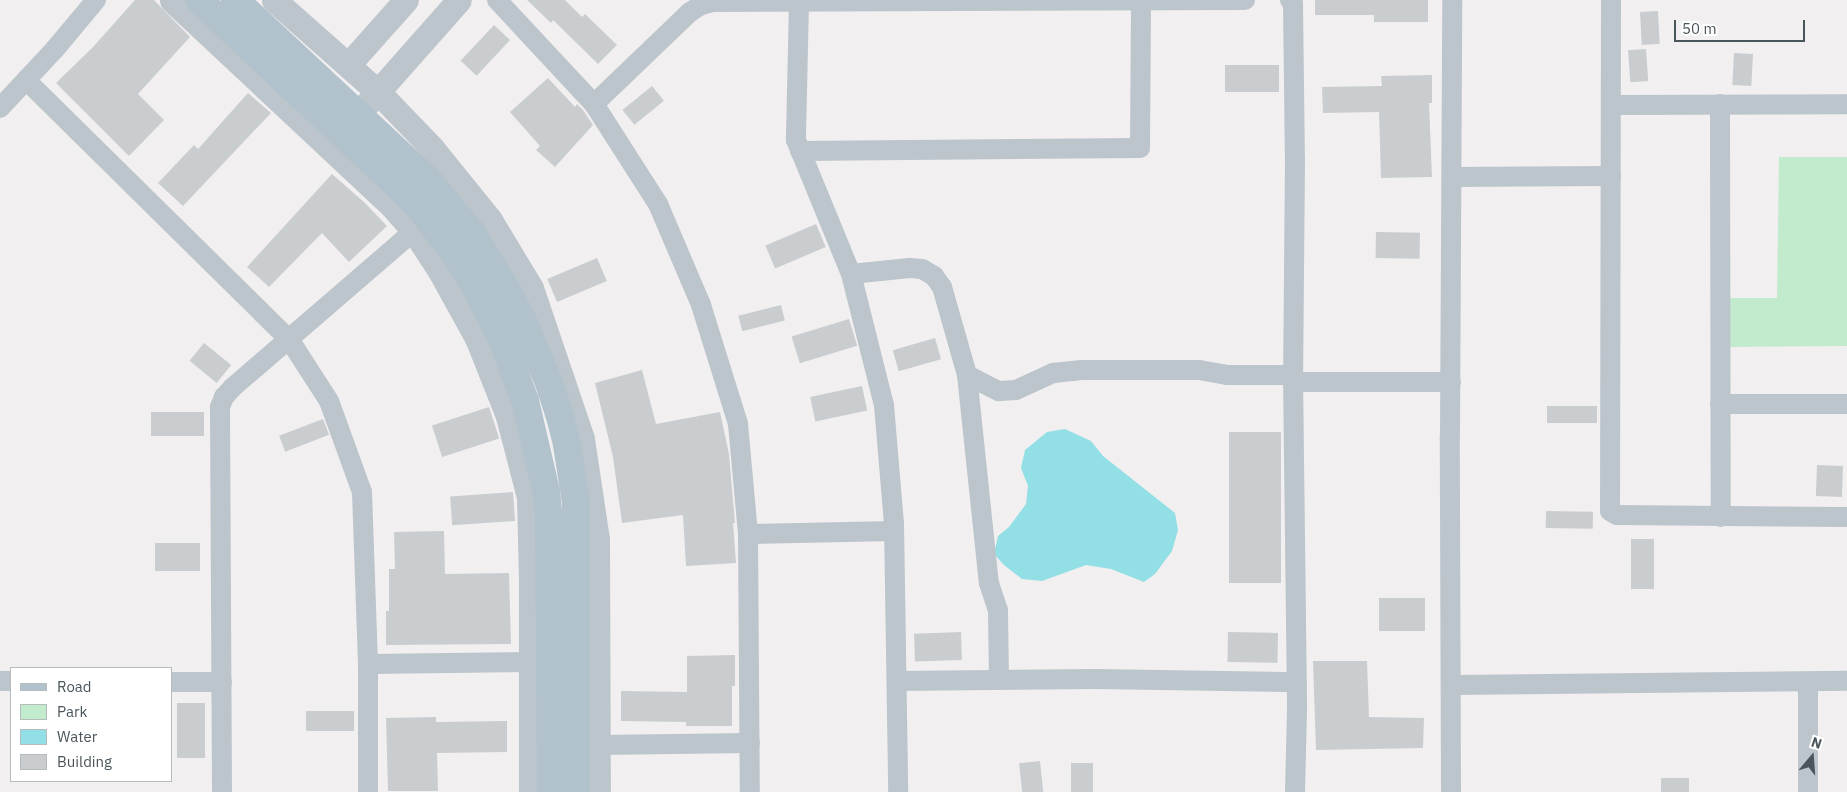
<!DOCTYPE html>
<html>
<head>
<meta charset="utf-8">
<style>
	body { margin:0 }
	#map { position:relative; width:1847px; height:792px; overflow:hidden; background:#f2eff0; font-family:"IBM Plex Sans",sans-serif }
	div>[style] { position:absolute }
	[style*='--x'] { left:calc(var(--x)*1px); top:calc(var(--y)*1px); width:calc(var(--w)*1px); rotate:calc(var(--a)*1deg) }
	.green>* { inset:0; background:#c1ebcc }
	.water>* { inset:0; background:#92dfe5 }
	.building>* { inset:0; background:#c9cdd0; transform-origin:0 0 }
	.minor>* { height:20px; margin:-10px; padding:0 10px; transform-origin:10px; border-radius:10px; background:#bcc5cb }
	.tertiary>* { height:25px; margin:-12.5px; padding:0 12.5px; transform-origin:12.5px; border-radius:12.5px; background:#bcc5cb }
	.primary>* { height:28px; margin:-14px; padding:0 14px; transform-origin:14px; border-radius:14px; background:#b1c2cc }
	span { translate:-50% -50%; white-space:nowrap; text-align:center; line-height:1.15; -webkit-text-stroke:5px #fff; paint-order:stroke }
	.legend { position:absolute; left:10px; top:667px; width:162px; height:115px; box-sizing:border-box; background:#fff; border:1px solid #b6bbbd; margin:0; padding:6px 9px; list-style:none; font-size:15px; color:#49555b }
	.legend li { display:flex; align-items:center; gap:10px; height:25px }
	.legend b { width:25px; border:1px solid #b6bbbd }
	.north { position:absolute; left:1787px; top:732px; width:50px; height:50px; -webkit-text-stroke:4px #fff; paint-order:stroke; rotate:18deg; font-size:14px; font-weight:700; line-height:20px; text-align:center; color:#49555b }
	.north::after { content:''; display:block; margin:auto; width:18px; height:22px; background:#49555b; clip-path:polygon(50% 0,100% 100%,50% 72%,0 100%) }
	.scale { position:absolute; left:1674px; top:20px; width:131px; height:22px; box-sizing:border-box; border:2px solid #49555b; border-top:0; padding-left:6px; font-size:15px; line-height:18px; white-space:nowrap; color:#49555b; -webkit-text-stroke:4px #fff; paint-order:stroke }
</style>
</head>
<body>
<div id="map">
	<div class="green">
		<i style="clip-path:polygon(1779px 157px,1847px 157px,1847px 346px,1729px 347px,1730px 298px,1777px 298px)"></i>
	</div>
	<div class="water">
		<i style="clip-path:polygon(1065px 429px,1091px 441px,1103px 456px,1175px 513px,1178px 530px,1172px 551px,1155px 574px,1144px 582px,1111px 569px,1086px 565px,1042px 581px,1022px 579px,1004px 565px,994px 554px,998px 536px,1009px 527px,1026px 504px,1028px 486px,1021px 468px,1025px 450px,1047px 432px)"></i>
	</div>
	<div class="building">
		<i style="clip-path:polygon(135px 0,154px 0,190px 37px,138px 94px,164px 120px,129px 156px,56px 83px,93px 47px)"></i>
		<i style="clip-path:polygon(527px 0,565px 0,582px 17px,585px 14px,617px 45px,598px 64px,553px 20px,551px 23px)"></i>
		<i style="clip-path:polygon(1315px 0,1428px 0,1428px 22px,1374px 22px,1374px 15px,1315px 15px)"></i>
		<i style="left:1658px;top:11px;width:33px;height:18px;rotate:87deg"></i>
		<i style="left:494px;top:25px;width:22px;height:49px;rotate:43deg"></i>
		<i style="left:1646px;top:49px;width:32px;height:18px;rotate:86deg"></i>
		<i style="left:1734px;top:53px;width:19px;height:32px;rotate:3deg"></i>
		<i style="left:1225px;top:65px;width:54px;height:27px"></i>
		<i style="clip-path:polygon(1432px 75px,1432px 103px,1429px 103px,1432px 177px,1381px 178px,1379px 112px,1323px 113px,1322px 87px,1382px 86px,1381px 76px)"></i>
		<i style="clip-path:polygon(548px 78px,575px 107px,577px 104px,583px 110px,593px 125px,555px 167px,536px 150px,540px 146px,510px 112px)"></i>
		<i style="left:652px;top:86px;width:19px;height:38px;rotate:51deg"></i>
		<i style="clip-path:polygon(248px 93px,271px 113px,183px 206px,158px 183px,194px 145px,198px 149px)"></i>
		<i style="clip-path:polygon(332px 174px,365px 203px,387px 226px,349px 262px,322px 233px,269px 287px,247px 267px)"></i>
		<i style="left:816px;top:224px;width:25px;height:55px;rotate:67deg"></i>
		<i style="left:1376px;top:232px;width:44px;height:26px;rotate:1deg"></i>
		<i style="left:597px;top:258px;width:25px;height:54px;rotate:67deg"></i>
		<i style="left:781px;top:305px;width:16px;height:44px;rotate:76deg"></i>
		<i style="left:849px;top:319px;width:28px;height:60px;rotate:73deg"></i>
		<i style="left:935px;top:338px;width:22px;height:44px;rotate:74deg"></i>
		<i style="left:204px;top:343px;width:35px;height:23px;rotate:39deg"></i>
		<i style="clip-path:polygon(642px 370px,656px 424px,720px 412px,729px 454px,735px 523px,733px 523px,736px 563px,686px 566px,683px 515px,622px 523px,613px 457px,595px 383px)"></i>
		<i style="left:862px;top:386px;width:25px;height:53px;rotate:78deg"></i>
		<i style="left:1597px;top:406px;width:17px;height:50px;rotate:90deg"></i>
		<i style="left:489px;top:407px;width:33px;height:60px;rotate:72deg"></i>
		<i style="left:204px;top:412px;width:24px;height:53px;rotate:90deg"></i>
		<i style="left:323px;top:419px;width:17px;height:47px;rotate:69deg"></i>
		<i style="left:1281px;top:432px;width:151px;height:52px;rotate:90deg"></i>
		<i style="left:1817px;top:465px;width:26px;height:31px;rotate:2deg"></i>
		<i style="left:513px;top:492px;width:29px;height:63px;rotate:86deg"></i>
		<i style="left:1546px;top:511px;width:47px;height:17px;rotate:1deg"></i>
		<i style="clip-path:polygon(444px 531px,445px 574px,509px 573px,511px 644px,386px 645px,386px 611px,389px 611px,389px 569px,395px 569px,394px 532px)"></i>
		<i style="left:1631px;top:539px;width:23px;height:50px"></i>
		<i style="left:200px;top:543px;width:28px;height:45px;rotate:90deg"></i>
		<i style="left:1379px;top:598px;width:46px;height:33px"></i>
		<i style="left:961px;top:632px;width:28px;height:47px;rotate:88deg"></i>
		<i style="left:1228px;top:632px;width:50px;height:30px;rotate:1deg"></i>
		<i style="clip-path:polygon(735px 655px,735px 686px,732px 686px,732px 726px,686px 726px,686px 722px,621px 721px,621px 691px,687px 692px,687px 656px)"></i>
		<i style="clip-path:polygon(1313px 661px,1367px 661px,1369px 717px,1424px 718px,1423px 748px,1316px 750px)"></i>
		<i style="left:177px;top:703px;width:28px;height:55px"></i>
		<i style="left:354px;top:711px;width:20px;height:48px;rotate:90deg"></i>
		<i style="clip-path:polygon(436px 717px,436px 722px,507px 721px,507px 752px,437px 753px,438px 791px,388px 791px,386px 718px)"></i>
		<i style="left:1040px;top:761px;width:31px;height:21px;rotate:84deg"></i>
		<i style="left:1071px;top:763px;width:22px;height:29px"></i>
		<i style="left:1661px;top:778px;width:28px;height:14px"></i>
	</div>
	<div class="minor">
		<i style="--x:497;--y:0;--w:142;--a:47"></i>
		<i style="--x:594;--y:104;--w:119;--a:57.4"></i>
		<i style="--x:658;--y:204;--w:110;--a:66.9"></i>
		<i style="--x:701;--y:305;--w:125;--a:72.7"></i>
		<i style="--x:738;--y:424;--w:110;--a:84.8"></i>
		<i style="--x:748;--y:534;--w:258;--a:89.6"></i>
		<i style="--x:1290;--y:0;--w:5;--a:53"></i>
		<i style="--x:1293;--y:4;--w:154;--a:89.3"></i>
		<i style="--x:1295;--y:158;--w:217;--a:90.5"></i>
		<i style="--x:1293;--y:375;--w:335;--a:89.3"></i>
		<i style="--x:1297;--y:710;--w:82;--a:91.4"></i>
		<i style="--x:1611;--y:0;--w:511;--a:90.11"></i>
		<i style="--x:1610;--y:511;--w:8;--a:30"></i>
		<i style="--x:1617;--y:515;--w:230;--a:0.5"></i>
		<i style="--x:799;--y:3;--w:137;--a:91.3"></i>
		<i style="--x:796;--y:140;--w:145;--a:67.7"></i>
		<i style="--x:851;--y:274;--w:135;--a:75.9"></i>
		<i style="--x:884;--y:405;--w:118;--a:85.2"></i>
		<i style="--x:894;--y:523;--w:269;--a:89.1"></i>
		<i style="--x:26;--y:80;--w:369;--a:44.6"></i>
		<i style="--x:289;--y:339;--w:74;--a:57.2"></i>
		<i style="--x:329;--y:401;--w:97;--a:70.1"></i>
		<i style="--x:362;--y:492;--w:172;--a:88"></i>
		<i style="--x:368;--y:664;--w:128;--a:90"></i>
		<i style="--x:594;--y:104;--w:133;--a:-43.8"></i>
		<i style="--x:690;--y:12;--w:13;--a:-32"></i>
		<i style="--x:701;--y:5;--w:12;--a:-14"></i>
		<i style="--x:713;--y:2;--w:532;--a:-0.22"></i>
		<i style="--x:1720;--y:104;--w:413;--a:89.9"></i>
		<i style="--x:1611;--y:105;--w:236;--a:-0.2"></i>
		<i style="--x:0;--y:108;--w:81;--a:-47"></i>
		<i style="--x:55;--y:49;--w:64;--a:-50.1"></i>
		<i style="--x:800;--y:151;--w:340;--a:-0.5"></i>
		<i style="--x:1140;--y:148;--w:147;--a:-89.6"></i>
		<i style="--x:1452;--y:177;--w:159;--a:-0.4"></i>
		<i style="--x:851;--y:274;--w:59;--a:-5.8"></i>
		<i style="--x:910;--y:268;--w:12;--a:5"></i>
		<i style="--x:922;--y:269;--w:14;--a:30"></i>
		<i style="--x:934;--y:276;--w:14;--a:54"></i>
		<i style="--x:942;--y:287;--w:91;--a:74.1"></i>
		<i style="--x:967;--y:375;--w:36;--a:27"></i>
		<i style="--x:999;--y:391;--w:17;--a:-3"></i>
		<i style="--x:1016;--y:390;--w:41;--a:-24.7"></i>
		<i style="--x:1053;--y:373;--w:29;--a:-6"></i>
		<i style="--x:1082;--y:370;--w:117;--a:0"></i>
		<i style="--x:1199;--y:370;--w:28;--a:10"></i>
		<i style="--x:1227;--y:375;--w:66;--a:0"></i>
		<i style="--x:967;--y:375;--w:209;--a:84"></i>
		<i style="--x:989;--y:583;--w:28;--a:72"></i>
		<i style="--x:998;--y:610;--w:70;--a:89.2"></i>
		<i style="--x:1293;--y:382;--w:158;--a:0"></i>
		<i style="--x:1720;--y:404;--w:127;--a:0"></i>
		<i style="--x:748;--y:534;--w:146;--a:-1.2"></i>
		<i style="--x:368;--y:664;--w:163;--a:-0.7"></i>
		<i style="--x:0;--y:681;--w:11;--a:0"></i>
		<i style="--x:897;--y:681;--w:198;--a:-0.6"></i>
		<i style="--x:1095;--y:679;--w:202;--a:0.9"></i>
		<i style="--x:171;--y:682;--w:51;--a:0"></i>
		<i style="--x:1808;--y:682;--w:110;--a:90"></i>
		<i style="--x:1451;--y:685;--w:396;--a:-0.6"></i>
		<i style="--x:598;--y:745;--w:152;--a:-0.8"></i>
		<i style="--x:222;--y:792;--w:385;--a:-90.3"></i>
		<i style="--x:220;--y:407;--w:11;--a:-68"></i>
		<i style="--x:224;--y:397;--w:12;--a:-48"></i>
		<i style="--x:232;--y:388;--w:240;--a:-40.8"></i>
		<i style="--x:1451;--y:792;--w:357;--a:-90.2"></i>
		<i style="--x:1450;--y:435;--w:435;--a:-89.7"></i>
	</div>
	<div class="tertiary">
		<i style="--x:172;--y:0;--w:303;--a:43.1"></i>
		<i style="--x:393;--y:207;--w:32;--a:49"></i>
		<i style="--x:414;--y:231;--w:48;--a:57"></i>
		<i style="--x:440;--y:271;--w:77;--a:61.1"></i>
		<i style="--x:477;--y:338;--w:84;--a:68.3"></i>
		<i style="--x:508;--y:416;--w:84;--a:75.5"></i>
		<i style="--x:529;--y:497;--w:81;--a:88.6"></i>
		<i style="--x:531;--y:578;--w:214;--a:90"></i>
		<i style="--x:274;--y:0;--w:139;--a:41.5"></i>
		<i style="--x:378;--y:92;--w:78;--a:46"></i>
		<i style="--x:432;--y:148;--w:92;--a:51.1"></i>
		<i style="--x:490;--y:220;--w:79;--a:58.9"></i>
		<i style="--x:531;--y:288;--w:159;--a:71.3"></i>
		<i style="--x:582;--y:439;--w:101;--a:81.5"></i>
		<i style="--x:597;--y:539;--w:253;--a:89.8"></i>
		<i style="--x:348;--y:65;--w:87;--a:-48.3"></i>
		<i style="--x:366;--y:105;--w:140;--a:-48.5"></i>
	</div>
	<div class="primary">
		<i style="--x:199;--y:0;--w:296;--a:43.1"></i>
		<i style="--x:415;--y:202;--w:66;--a:52.4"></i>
		<i style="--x:455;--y:254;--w:32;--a:58"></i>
		<i style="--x:472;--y:281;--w:65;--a:62.7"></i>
		<i style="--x:502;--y:339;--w:66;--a:69.6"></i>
		<i style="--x:525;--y:401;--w:92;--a:76.9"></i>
		<i style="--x:546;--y:491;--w:28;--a:84"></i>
		<i style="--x:549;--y:519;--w:273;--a:89.6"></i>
		<i style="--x:235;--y:0;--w:262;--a:43"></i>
		<i style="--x:427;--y:179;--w:69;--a:50.3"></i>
		<i style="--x:471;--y:232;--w:68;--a:58.2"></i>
		<i style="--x:507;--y:290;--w:35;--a:63"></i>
		<i style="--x:523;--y:321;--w:67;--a:67.2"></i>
		<i style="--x:549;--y:383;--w:35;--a:72"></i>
		<i style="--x:560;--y:416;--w:30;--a:76"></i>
		<i style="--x:567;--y:445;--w:58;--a:81"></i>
		<i style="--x:576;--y:502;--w:290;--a:90"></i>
	</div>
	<ul class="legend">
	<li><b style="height:6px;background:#b1c2cc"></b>Road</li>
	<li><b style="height:14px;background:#c1ebcc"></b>Park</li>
	<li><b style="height:14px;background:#92dfe5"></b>Water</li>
	<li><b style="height:14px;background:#c9cdd0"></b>Building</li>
	</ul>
	<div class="north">N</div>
	<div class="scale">50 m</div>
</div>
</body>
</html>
